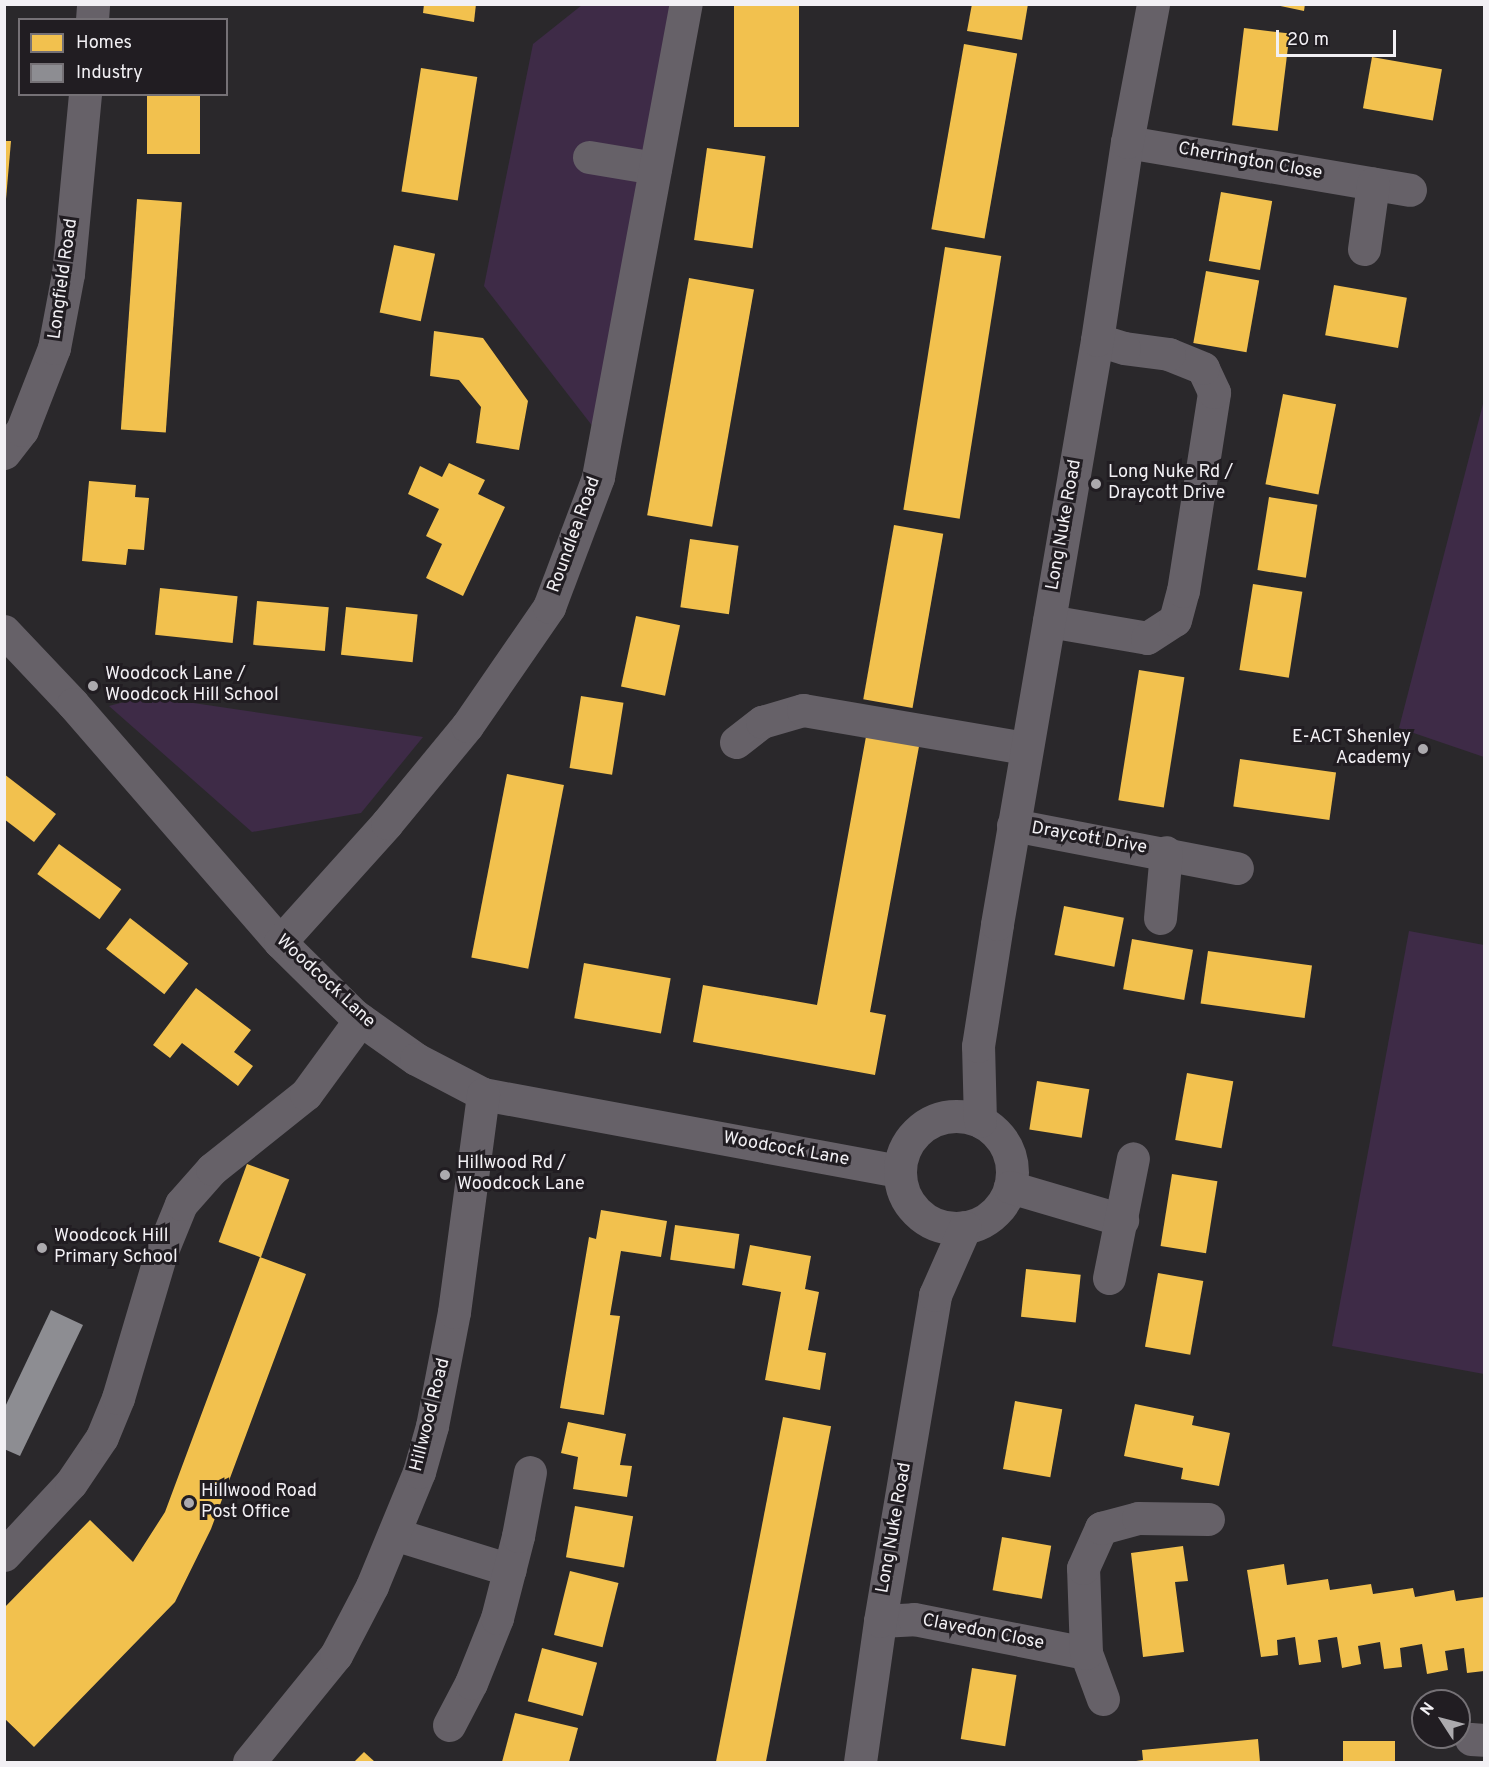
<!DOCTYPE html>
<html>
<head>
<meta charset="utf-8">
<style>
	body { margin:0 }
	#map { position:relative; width:1489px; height:1767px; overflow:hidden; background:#2a282b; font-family:Overpass,sans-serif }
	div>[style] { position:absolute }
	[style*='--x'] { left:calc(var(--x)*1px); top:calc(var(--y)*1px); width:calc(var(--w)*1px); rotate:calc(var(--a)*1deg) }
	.green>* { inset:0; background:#3e2b47 }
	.homes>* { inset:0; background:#f2c14e; transform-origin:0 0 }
	.industry>* { inset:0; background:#8d8d92 }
	.minor>* { height:33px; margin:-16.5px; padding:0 16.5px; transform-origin:16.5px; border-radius:16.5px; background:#666168 }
	.minor>.ring { margin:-16.5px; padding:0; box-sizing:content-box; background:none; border:33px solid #666168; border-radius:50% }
	.dots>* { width:16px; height:16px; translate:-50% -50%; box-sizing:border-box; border:3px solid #211d22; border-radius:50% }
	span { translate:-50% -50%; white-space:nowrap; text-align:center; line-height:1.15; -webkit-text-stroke:6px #211d22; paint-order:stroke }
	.street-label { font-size:18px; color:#f2f0f4 }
	.poi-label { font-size:18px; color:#f2f0f4 }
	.left { translate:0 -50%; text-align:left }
	.right { translate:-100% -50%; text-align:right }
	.frame { position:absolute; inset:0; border:6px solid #f2f0f4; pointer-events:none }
	.legend { position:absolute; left:18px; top:18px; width:210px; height:78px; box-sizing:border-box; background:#211d22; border:2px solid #757176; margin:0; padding:8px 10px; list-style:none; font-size:18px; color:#f2f0f4 }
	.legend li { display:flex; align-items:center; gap:12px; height:30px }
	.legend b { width:30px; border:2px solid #757176 }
	.north { position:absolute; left:1411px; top:1689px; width:60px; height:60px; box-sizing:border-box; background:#211d22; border:2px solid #757176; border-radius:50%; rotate:306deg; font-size:16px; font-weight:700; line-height:24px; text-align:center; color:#f2f0f4 }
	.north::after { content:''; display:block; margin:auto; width:21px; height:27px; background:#acaaae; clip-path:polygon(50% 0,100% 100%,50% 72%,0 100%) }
	.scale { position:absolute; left:1276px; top:30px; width:120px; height:27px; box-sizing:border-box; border:3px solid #f2f0f4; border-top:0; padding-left:8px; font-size:18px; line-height:21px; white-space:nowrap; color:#f2f0f4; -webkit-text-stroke:4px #211d22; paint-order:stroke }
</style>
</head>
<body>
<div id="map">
	<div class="green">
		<i style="clip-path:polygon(582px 5px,686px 5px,604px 441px,484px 286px,533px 44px)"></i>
		<i style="clip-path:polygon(1484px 400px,1484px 757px,1399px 728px)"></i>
		<i style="clip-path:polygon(146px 696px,423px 737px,361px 813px,252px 832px,109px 706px)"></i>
		<i style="clip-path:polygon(1409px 931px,1484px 945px,1484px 1374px,1332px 1346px)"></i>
	</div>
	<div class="homes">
		<i style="clip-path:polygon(424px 4px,476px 4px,474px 22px,423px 13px)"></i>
		<i style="left:734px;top:4px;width:65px;height:123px"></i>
		<i style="clip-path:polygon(972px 4px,1028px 4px,1022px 40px,967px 31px)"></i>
		<i style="clip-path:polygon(1271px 4px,1305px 4px,1304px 11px)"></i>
		<i style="left:1244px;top:28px;width:46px;height:98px;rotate:7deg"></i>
		<i style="left:964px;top:44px;width:54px;height:188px;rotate:10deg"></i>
		<i style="left:1372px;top:57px;width:71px;height:52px;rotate:10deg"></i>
		<i style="left:421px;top:68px;width:57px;height:125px;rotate:9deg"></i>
		<i style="left:147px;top:94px;width:53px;height:60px"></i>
		<i style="clip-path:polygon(4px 141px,11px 141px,6px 199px,4px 199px)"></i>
		<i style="left:707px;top:148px;width:59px;height:93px;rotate:8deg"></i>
		<i style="left:1221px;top:192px;width:52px;height:70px;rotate:10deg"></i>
		<i style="left:137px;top:199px;width:45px;height:231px;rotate:4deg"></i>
		<i style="left:394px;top:245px;width:42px;height:69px;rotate:12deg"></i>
		<i style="left:945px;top:247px;width:57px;height:266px;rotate:9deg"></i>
		<i style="left:1206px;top:271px;width:54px;height:73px;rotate:10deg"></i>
		<i style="left:689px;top:278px;width:66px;height:241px;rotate:10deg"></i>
		<i style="left:1334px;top:285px;width:74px;height:51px;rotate:10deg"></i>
		<i style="clip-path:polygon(434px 331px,483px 338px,528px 401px,519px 450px,476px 443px,481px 407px,459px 380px,430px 376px)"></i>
		<i style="left:1283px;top:394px;width:54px;height:92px;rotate:11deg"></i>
		<i style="clip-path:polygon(449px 463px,485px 480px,478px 494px,505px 507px,463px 596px,426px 578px,442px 544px,426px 536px,439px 509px,408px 494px,420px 466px,442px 477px)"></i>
		<i style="clip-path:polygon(89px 481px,136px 485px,135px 497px,149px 498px,144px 550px,128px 549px,126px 565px,82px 561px)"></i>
		<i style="left:1269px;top:497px;width:49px;height:74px;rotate:9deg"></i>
		<i style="left:894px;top:525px;width:50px;height:177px;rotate:10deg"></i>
		<i style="left:690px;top:539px;width:49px;height:69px;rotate:8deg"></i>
		<i style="left:1253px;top:584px;width:50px;height:87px;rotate:9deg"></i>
		<i style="left:160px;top:588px;width:78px;height:47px;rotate:6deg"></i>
		<i style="left:257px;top:601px;width:72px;height:44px;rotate:5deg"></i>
		<i style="left:346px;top:607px;width:72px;height:48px;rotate:6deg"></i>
		<i style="left:636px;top:616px;width:45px;height:72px;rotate:12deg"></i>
		<i style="left:1139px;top:670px;width:46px;height:132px;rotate:9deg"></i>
		<i style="left:581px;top:696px;width:43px;height:73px;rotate:9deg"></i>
		<i style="clip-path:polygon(867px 731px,920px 741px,870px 1012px,886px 1015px,875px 1075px,693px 1042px,703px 985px,817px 1005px)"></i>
		<i style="left:1240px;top:759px;width:97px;height:48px;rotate:8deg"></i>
		<i style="clip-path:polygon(4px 774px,56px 814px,34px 842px,4px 819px)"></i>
		<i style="left:507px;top:774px;width:58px;height:187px;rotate:11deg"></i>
		<i style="left:59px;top:844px;width:77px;height:37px;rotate:36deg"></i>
		<i style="left:1064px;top:906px;width:61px;height:50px;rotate:11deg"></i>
		<i style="left:130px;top:918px;width:74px;height:39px;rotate:38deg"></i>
		<i style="left:1132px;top:939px;width:62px;height:51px;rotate:10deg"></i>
		<i style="left:1208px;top:951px;width:105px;height:53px;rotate:8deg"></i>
		<i style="left:584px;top:963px;width:88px;height:56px;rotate:10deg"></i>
		<i style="clip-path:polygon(196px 988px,251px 1030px,234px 1052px,253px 1066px,238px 1086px,182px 1043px,170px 1058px,153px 1045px)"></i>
		<i style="left:1187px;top:1073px;width:47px;height:68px;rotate:10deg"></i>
		<i style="left:1037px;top:1081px;width:53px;height:49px;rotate:9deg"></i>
		<i style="left:247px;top:1164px;width:45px;height:83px;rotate:20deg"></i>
		<i style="left:1172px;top:1174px;width:46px;height:73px;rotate:9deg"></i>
		<i style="clip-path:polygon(601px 1210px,667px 1221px,661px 1257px,621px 1251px,610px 1315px,620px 1316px,604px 1415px,560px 1408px,589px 1237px,596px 1239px)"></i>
		<i style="left:675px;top:1225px;width:65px;height:35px;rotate:8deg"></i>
		<i style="clip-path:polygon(750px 1245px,811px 1256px,805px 1289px,819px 1292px,808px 1350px,826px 1353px,820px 1390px,765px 1380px,781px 1292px,742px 1285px)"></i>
		<i style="clip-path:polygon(260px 1257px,306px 1274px,211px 1529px,175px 1602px,34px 1747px,4px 1718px,4px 1608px,90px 1520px,133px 1562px,165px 1512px)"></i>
		<i style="left:1026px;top:1269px;width:55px;height:48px;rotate:6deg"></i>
		<i style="left:1158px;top:1273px;width:46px;height:75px;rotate:10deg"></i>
		<i style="left:1015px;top:1401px;width:48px;height:69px;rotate:10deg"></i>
		<i style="clip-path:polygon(1135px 1404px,1194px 1416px,1192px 1425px,1230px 1433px,1219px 1486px,1181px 1479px,1183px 1468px,1124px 1456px)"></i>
		<i style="left:783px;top:1417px;width:49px;height:351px;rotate:11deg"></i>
		<i style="clip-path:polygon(568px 1422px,626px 1434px,620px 1465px,632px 1466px,627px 1497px,573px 1489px,578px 1457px,561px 1453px)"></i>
		<i style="left:575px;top:1506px;width:59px;height:52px;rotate:10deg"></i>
		<i style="left:1002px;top:1537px;width:50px;height:54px;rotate:10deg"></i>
		<i style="clip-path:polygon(1183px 1546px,1188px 1581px,1175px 1582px,1184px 1652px,1143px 1657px,1131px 1553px)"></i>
		<i style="clip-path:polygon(1284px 1564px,1287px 1585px,1328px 1579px,1330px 1590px,1371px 1584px,1373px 1594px,1413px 1588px,1415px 1597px,1454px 1590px,1456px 1601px,1484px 1597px,1484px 1671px,1467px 1673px,1464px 1648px,1445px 1651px,1448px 1670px,1427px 1674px,1422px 1644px,1400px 1648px,1402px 1667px,1384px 1669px,1380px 1642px,1358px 1646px,1361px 1664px,1342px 1668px,1337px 1637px,1318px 1640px,1321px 1662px,1299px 1665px,1295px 1637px,1277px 1640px,1278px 1655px,1261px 1657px,1247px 1570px)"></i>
		<i style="left:570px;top:1571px;width:50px;height:66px;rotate:14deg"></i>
		<i style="left:542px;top:1648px;width:57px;height:55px;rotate:15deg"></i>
		<i style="left:972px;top:1668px;width:45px;height:72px;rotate:9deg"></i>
		<i style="clip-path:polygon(515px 1713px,578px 1728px,569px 1762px,502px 1762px)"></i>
		<i style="clip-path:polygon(1258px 1739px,1260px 1762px,1129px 1762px,1143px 1760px,1142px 1750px)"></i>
		<i style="left:1343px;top:1741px;width:52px;height:21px"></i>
		<i style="clip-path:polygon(364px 1752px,375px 1762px,354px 1762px)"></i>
	</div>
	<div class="industry">
		<i style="clip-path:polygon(51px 1310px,83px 1325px,20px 1456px,4px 1449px,4px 1409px)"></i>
	</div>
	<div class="minor">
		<i style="--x:92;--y:20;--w:16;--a:-86"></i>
		<i style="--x:1127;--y:142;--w:287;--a:9.6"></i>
		<i style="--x:589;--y:157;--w:67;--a:9.5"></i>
		<i style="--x:1364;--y:249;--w:66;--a:-82.1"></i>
		<i style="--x:4;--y:453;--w:29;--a:-52"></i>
		<i style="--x:22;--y:430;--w:88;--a:-68.7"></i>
		<i style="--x:54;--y:348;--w:75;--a:-79.3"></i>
		<i style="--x:68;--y:274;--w:181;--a:-84.6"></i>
		<i style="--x:1049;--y:621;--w:99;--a:9.8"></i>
		<i style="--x:1147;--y:638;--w:33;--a:-33"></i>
		<i style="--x:1175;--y:620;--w:30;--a:-75"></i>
		<i style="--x:1183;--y:591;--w:201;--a:-81.1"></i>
		<i style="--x:1214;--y:392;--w:26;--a:-115"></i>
		<i style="--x:1203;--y:368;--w:37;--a:-158"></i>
		<i style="--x:1169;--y:354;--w:45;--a:-172.4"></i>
		<i style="--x:1124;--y:348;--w:28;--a:-163"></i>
		<i style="--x:4;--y:631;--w:100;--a:46.6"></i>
		<i style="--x:73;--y:704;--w:315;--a:49"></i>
		<i style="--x:280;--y:942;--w:104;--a:44.6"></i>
		<i style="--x:354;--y:1015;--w:76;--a:35.4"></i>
		<i style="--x:416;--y:1059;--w:76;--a:27.6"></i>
		<i style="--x:483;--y:1094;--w:424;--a:10.5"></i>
		<i style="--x:736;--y:742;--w:33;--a:-38"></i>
		<i style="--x:762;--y:722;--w:43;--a:-16.3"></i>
		<i style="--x:803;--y:710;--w:226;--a:9.7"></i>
		<i style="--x:1013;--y:825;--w:228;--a:10.9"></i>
		<i style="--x:1160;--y:918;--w:66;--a:-84.8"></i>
		<i style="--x:280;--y:942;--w:160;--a:-48"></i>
		<i style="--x:387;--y:823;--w:126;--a:-50.5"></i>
		<i style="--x:467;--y:726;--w:145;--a:-55.4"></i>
		<i style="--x:549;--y:607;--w:139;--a:-69.3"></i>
		<i style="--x:598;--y:477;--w:481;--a:-79.5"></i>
		<i class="ring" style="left:900px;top:1116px;width:79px;height:79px"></i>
		<i style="--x:980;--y:1121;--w:75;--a:-91.5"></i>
		<i style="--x:978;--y:1046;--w:123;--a:-81.1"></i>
		<i style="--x:997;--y:924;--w:592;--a:-80.28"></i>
		<i style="--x:1097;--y:340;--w:200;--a:-81.4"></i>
		<i style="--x:1127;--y:142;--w:140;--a:-79.3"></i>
		<i style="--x:1010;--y:1187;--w:117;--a:16.4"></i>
		<i style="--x:1109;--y:1278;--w:122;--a:-78.7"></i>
		<i style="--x:394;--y:1534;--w:121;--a:17.2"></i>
		<i style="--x:4;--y:1555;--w:98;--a:-47.1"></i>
		<i style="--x:71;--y:1483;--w:55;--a:-56"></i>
		<i style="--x:102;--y:1437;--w:42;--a:-67.7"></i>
		<i style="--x:118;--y:1398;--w:151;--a:-73.5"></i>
		<i style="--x:161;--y:1253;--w:53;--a:-67.8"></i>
		<i style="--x:181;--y:1204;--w:47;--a:-48.5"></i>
		<i style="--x:212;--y:1169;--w:120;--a:-38.6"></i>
		<i style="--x:306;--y:1094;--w:92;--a:-53.9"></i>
		<i style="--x:880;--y:1621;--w:34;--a:-3"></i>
		<i style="--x:914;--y:1619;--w:175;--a:11.2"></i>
		<i style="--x:1103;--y:1699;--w:49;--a:-110.3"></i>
		<i style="--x:1086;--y:1653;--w:85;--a:-92"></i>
		<i style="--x:1083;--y:1568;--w:44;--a:-65.8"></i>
		<i style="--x:1101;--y:1528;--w:38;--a:-15"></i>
		<i style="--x:1138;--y:1518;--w:70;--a:0.8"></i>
		<i style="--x:449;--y:1725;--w:47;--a:-62.4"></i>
		<i style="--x:471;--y:1683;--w:70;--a:-68.2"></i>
		<i style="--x:497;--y:1618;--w:85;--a:-75.6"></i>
		<i style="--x:518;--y:1536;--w:65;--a:-79.4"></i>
		<i style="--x:1471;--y:1739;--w:13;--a:4"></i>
		<i style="--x:249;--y:1762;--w:138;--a:-50.9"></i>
		<i style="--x:336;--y:1655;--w:78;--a:-62.4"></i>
		<i style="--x:372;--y:1586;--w:123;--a:-67.6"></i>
		<i style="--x:419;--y:1472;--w:48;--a:-74.2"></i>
		<i style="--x:432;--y:1426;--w:116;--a:-79.1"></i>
		<i style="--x:454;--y:1312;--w:220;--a:-82.4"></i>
		<i style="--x:860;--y:1762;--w:142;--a:-81.9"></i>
		<i style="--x:880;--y:1621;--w:331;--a:-80.4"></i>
		<i style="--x:935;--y:1295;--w:74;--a:-66.2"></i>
	</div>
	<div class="dots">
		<i style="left:1096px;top:484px;background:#acaaae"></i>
		<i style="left:93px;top:686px;background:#acaaae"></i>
		<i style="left:1423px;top:749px;background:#acaaae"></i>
		<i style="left:445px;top:1175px;background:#acaaae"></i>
		<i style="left:42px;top:1248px;background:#acaaae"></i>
		<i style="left:189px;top:1503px;background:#acaaae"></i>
	</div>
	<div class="street-label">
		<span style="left:1250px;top:162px;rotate:10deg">Cherrington Close</span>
		<span style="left:64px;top:279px;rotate:-82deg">Longfield Road</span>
		<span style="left:1065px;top:525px;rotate:-80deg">Long Nuke Road</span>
		<span style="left:575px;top:535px;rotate:-70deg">Roundlea Road</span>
		<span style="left:1089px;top:839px;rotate:10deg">Draycott Drive</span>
		<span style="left:325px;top:982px;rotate:43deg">Woodcock Lane</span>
		<span style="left:786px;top:1150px;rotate:10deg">Woodcock Lane</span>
		<span style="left:431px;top:1415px;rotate:-76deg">Hillwood Road</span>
		<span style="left:895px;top:1528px;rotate:-80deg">Long Nuke Road</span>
		<span style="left:983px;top:1633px;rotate:11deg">Clavedon Close</span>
	</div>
	<div class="poi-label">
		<span class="left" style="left:1108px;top:484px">Long Nuke Rd /<br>Draycott Drive</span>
		<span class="left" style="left:105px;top:686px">Woodcock Lane /<br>Woodcock Hill School</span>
		<span class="right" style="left:1411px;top:749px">E-ACT Shenley<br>Academy</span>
		<span class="left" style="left:457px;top:1175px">Hillwood Rd /<br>Woodcock Lane</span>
		<span class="left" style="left:54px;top:1248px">Woodcock Hill<br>Primary School</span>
		<span class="left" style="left:201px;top:1503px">Hillwood Road<br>Post Office</span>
	</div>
	<div class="frame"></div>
	<ul class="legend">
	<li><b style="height:16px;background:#f2c14e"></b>Homes</li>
	<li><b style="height:16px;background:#8d8d92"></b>Industry</li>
	</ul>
	<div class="north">N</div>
	<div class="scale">20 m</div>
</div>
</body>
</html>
